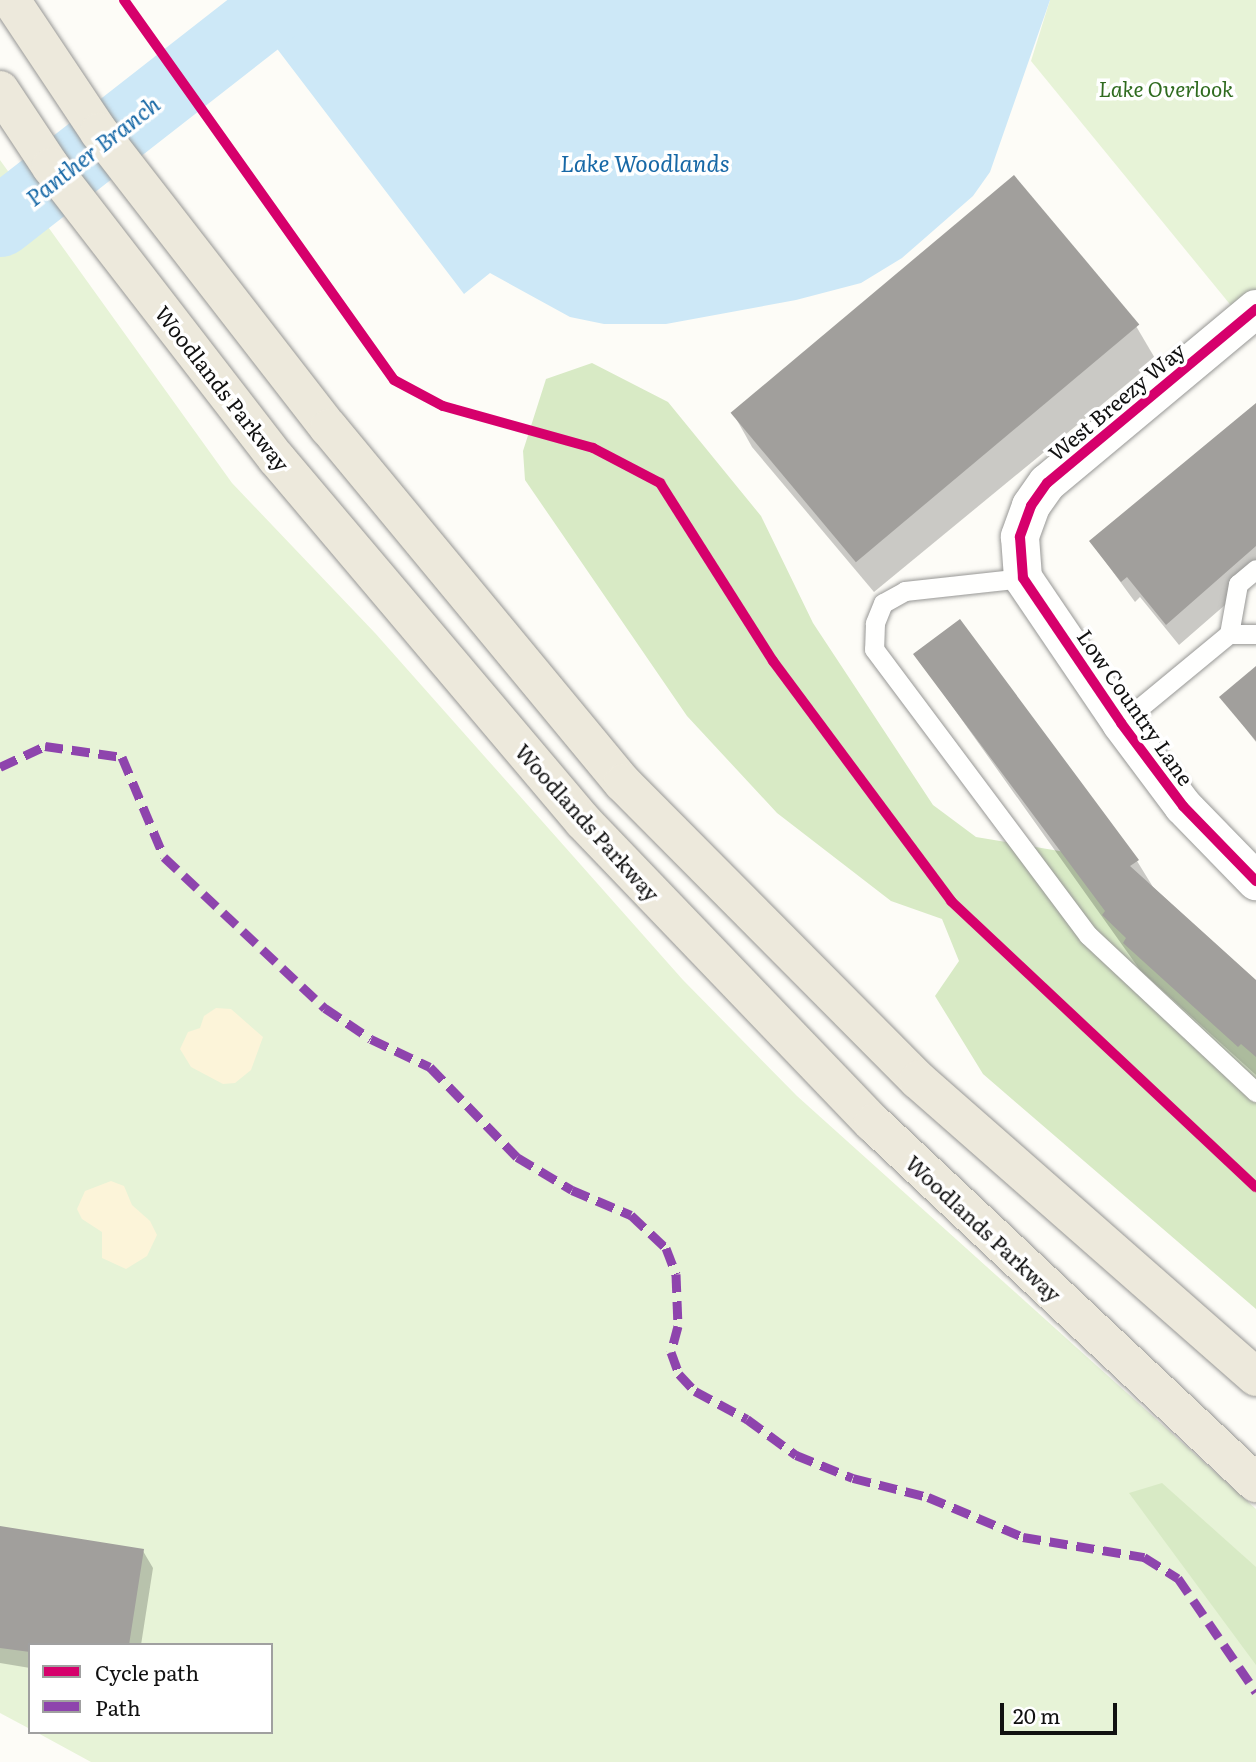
<!DOCTYPE html>
<html>
<head>
<meta charset="utf-8">
<style>
	body { margin:0 }
	#map { position:relative; width:1256px; height:1762px; overflow:hidden; background:#fdfcf7; font-family:Literata,serif }
	div>[style] { position:absolute }
	[style*='--x'] { left:calc(var(--x)*1px); top:calc(var(--y)*1px); width:calc(var(--w)*1px); rotate:calc(var(--a)*1deg) }
	.green>* { inset:0; background:#e7f3d7 }
	.forest>* { inset:0; background:#d8eac5 }
	.sand>* { inset:0; background:#fcf4d9 }
	.water>* { inset:0; background:#cde8f7 }
	.shadow>* { inset:0; background:#0003 }
	.river>* { height:70px; margin:-35px; padding:0 35px; transform-origin:35px; border-radius:35px; background:#cde8f7 }
	.building>* { inset:0; background:#a19f9c; transform-origin:0 0 }
	.roads { filter:drop-shadow(0 0 2px #979795) drop-shadow(0 0 2px #979795) }
	.lane>* { height:19px; margin:-9.5px; padding:0 9.5px; transform-origin:9.5px; border-radius:9.5px; background:#fffffe }
	.street>* { height:38px; margin:-19px; padding:0 19px; transform-origin:19px; border-radius:19px; background:#fffffe }
	.primary>* { height:38px; margin:-19px; padding:0 19px; transform-origin:19px; border-radius:19px; background:#ede9dc }
	.quiet>* { height:9px; margin-top:-4.5px; transform-origin:0; background:repeating-linear-gradient(90deg,#8e44ad 0 18px,transparent 0 27px) }
	.cycleway>* { height:10px; margin:-5px; padding:0 5px; transform-origin:5px; border-radius:5px; background:#d6006c }
	span { translate:-50% -50%; white-space:nowrap; text-align:center; line-height:1.15; -webkit-text-stroke:7px #fff; paint-order:stroke }
	.park-label { font-size:21px; color:#2f6b1f; font-style:italic }
	.street-label { font-size:21px; color:#111 }
	.water-label { font-size:23px; color:#1768a6; font-style:italic }
	.legend { position:absolute; left:28px; top:1643px; width:245px; height:91px; box-sizing:border-box; background:#fff; border:2px solid #a0a0a0; margin:0; padding:9px 12px; list-style:none; font-size:21px; color:#111 }
	.legend li { display:flex; align-items:center; gap:14px; height:35px }
	.legend b { width:35px; border:2px solid #a0a0a0 }
	.scale { position:absolute; left:1000px; top:1703px; width:117px; height:32px; box-sizing:border-box; border:4px solid #111; border-top:0; padding-left:9px; font-size:21px; line-height:24px; white-space:nowrap; color:#111; -webkit-text-stroke:5px #fff; paint-order:stroke }
</style>
</head>
<body>
<div id="map">
	<div class="green">
		<i style="clip-path:polygon(1050px 0,1256px 0,1256px 289px,1233px 308px,1031px 61px)"></i>
		<i style="clip-path:polygon(0 160px,232px 483px,375px 633px,683px 980px,797px 1096px,1256px 1509px,1256px 1762px,91px 1762px,36px 1732px,271px 1732px,271px 1645px,30px 1645px,30px 1729px,0 1713px)"></i>
	</div>
	<div class="forest">
		<i style="clip-path:polygon(592px 363px,668px 402px,761px 516px,813px 623px,933px 805px,976px 837px,1089px 856px,1256px 1017px,1256px 1309px,983px 1074px,935px 996px,959px 961px,942px 919px,891px 901px,777px 813px,687px 716px,525px 480px,523px 451px,546px 379px)"></i>
		<i style="clip-path:polygon(1162px 1483px,1256px 1567px,1256px 1665px,1129px 1493px)"></i>
	</div>
	<div class="sand">
		<i style="clip-path:polygon(216px 1008px,231px 1009px,263px 1037px,251px 1070px,235px 1083px,223px 1084px,191px 1067px,180px 1049px,188px 1032px,200px 1028px,204px 1016px)"></i>
		<i style="clip-path:polygon(111px 1181px,124px 1186px,132px 1205px,150px 1221px,157px 1235px,147px 1256px,126px 1269px,102px 1258px,102px 1232px,82px 1219px,77px 1209px,85px 1191px)"></i>
	</div>
	<div class="water">
		<i style="clip-path:polygon(240px 0,1050px 0,990px 172px,973px 196px,902px 258px,861px 283px,796px 300px,666px 324px,604px 324px,570px 317px,490px 273px,464px 294px)"></i>
	</div>
	<div class="shadow">
		<i style="clip-path:polygon(1136px 326px,1156px 360px,874px 592px,752px 447px,733px 413px)"></i>
		<i style="clip-path:polygon(1256px 405px,1256px 578px,1179px 645px,1140px 597px,1135px 602px,1091px 542px)"></i>
		<i style="clip-path:polygon(915px 654px,1137px 861px,1153px 887px,1256px 983px,1256px 1075px,1140px 970px)"></i>
		<i style="clip-path:polygon(1256px 669px,1256px 742px,1222px 698px)"></i>
		<i style="clip-path:polygon(0 1545px,143px 1551px,153px 1568px,141px 1645px,30px 1645px,30px 1668px,0 1663px)"></i>
	</div>
	<div class="river">
		<i style="--x:0;--y:222;--w:360;--a:-38"></i>
	</div>
	<div class="building">
		<i style="left:1014px;top:175px;width:195px;height:370px;rotate:50deg"></i>
		<i style="clip-path:polygon(1256px 403px,1256px 546px,1166px 625px,1127px 577px,1121px 582px,1089px 541px)"></i>
		<i style="clip-path:polygon(960px 619px,1139px 860px,1130px 866px,1256px 980px,1256px 1057px,1241px 1044px,1238px 1047px,1123px 943px,1126px 938px,1102px 915px,1105px 911px,913px 654px)"></i>
		<i style="clip-path:polygon(1256px 666px,1256px 741px,1219px 697px)"></i>
		<i style="clip-path:polygon(0 1526px,144px 1549px,129px 1645px,30px 1645px,30px 1652px,0 1648px)"></i>
	</div>
	<div class="roads">
		<div class="lane">
			<i style="--x:1023;--y:578;--w:119;--a:173.7"></i>
			<i style="--x:905;--y:591;--w:25;--a:151"></i>
			<i style="--x:883;--y:603;--w:22;--a:112"></i>
			<i style="--x:875;--y:623;--w:26;--a:92"></i>
			<i style="--x:874;--y:649;--w:357;--a:53.2"></i>
			<i style="--x:1088;--y:935;--w:230;--a:43.1"></i>
			<i style="--x:1229;--y:634;--w:51;--a:-79.8"></i>
			<i style="--x:1238;--y:584;--w:23;--a:-40"></i>
			<i style="--x:1121;--y:723;--w:140;--a:-39.5"></i>
			<i style="--x:1229;--y:634;--w:27;--a:0"></i>
		</div>
		<div class="street">
			<i style="--x:1256;--y:309;--w:272;--a:140.2"></i>
			<i style="--x:1047;--y:483;--w:28;--a:125"></i>
			<i style="--x:1031;--y:506;--w:33;--a:110"></i>
			<i style="--x:1020;--y:537;--w:41;--a:85.8"></i>
			<i style="--x:1023;--y:578;--w:175;--a:55.9"></i>
			<i style="--x:1121;--y:723;--w:104;--a:53.2"></i>
			<i style="--x:1183;--y:806;--w:105;--a:45.8"></i>
		</div>
		<div class="primary">
			<i style="--x:11;--y:0;--w:159;--a:56.3"></i>
			<i style="--x:99;--y:132;--w:375;--a:52.2"></i>
			<i style="--x:329;--y:428;--w:461;--a:50.4"></i>
			<i style="--x:623;--y:783;--w:419;--a:45.2"></i>
			<i style="--x:918;--y:1080;--w:450;--a:41.3"></i>
			<i style="--x:0;--y:90;--w:92;--a:56.5"></i>
			<i style="--x:51;--y:167;--w:369;--a:52.3"></i>
			<i style="--x:277;--y:459;--w:474;--a:49.8"></i>
			<i style="--x:583;--y:821;--w:419;--a:46.2"></i>
			<i style="--x:873;--y:1123;--w:526;--a:43.23"></i>
		</div>
	</div>
	<div class="quiet">
		<i style="--x:0;--y:767;--w:50;--a:-25"></i>
		<i style="--x:45;--y:746;--w:78;--a:8.1"></i>
		<i style="--x:122;--y:757;--w:108;--a:67.2"></i>
		<i style="--x:164;--y:857;--w:221;--a:43.2"></i>
		<i style="--x:325;--y:1008;--w:55;--a:34"></i>
		<i style="--x:371;--y:1039;--w:65;--a:25.4"></i>
		<i style="--x:430;--y:1067;--w:125;--a:46"></i>
		<i style="--x:517;--y:1157;--w:64;--a:31"></i>
		<i style="--x:572;--y:1190;--w:64;--a:23"></i>
		<i style="--x:631;--y:1215;--w:48;--a:43.3"></i>
		<i style="--x:666;--y:1248;--w:28;--a:69"></i>
		<i style="--x:676;--y:1274;--w:52;--a:87.8"></i>
		<i style="--x:678;--y:1326;--w:27;--a:105"></i>
		<i style="--x:671;--y:1352;--w:23;--a:70"></i>
		<i style="--x:679;--y:1374;--w:23;--a:47"></i>
		<i style="--x:695;--y:1391;--w:59;--a:28.3"></i>
		<i style="--x:747;--y:1419;--w:61;--a:36.3"></i>
		<i style="--x:796;--y:1455;--w:61;--a:22"></i>
		<i style="--x:853;--y:1478;--w:77;--a:14.2"></i>
		<i style="--x:928;--y:1497;--w:103;--a:22.8"></i>
		<i style="--x:1023;--y:1537;--w:123;--a:9.4"></i>
		<i style="--x:1144;--y:1557;--w:40;--a:32"></i>
		<i style="--x:1178;--y:1578;--w:138;--a:55.6"></i>
	</div>
	<div class="cycleway">
		<i style="--x:124;--y:0;--w:466;--a:54.6"></i>
		<i style="--x:394;--y:380;--w:55;--a:28"></i>
		<i style="--x:443;--y:406;--w:156;--a:15.6"></i>
		<i style="--x:593;--y:448;--w:76;--a:27.6"></i>
		<i style="--x:660;--y:483;--w:211;--a:57.6"></i>
		<i style="--x:773;--y:661;--w:299;--a:53.4"></i>
		<i style="--x:951;--y:901;--w:418;--a:43.2"></i>
		<i style="--x:1256;--y:309;--w:272;--a:140.2"></i>
		<i style="--x:1047;--y:483;--w:28;--a:125"></i>
		<i style="--x:1031;--y:506;--w:33;--a:110"></i>
		<i style="--x:1020;--y:537;--w:41;--a:85.8"></i>
		<i style="--x:1023;--y:578;--w:175;--a:55.9"></i>
		<i style="--x:1121;--y:723;--w:104;--a:53.2"></i>
		<i style="--x:1183;--y:806;--w:105;--a:45.8"></i>
	</div>
	<div class="park-label">
		<span style="left:1166px;top:88px">Lake Overlook</span>
	</div>
	<div class="street-label">
		<span style="left:223px;top:388px;rotate:52deg">Woodlands Parkway</span>
		<span style="left:1116px;top:401px;rotate:-40deg">West Breezy Way</span>
		<span style="left:1136px;top:707px;rotate:55deg">Low Country Lane</span>
		<span style="left:588px;top:822px;rotate:48deg">Woodlands Parkway</span>
		<span style="left:984px;top:1228px;rotate:43deg">Woodlands Parkway</span>
	</div>
	<div class="water-label">
		<span style="left:92px;top:150px;rotate:-38deg">Panther Branch</span>
		<span style="left:645px;top:162px">Lake Woodlands</span>
	</div>
	<ul class="legend">
	<li><b style="height:9px;background:#d6006c"></b>Cycle path</li>
	<li><b style="height:9px;background:#8e44ad"></b>Path</li>
	</ul>
	<div class="scale">20 m</div>
</div>
</body>
</html>
